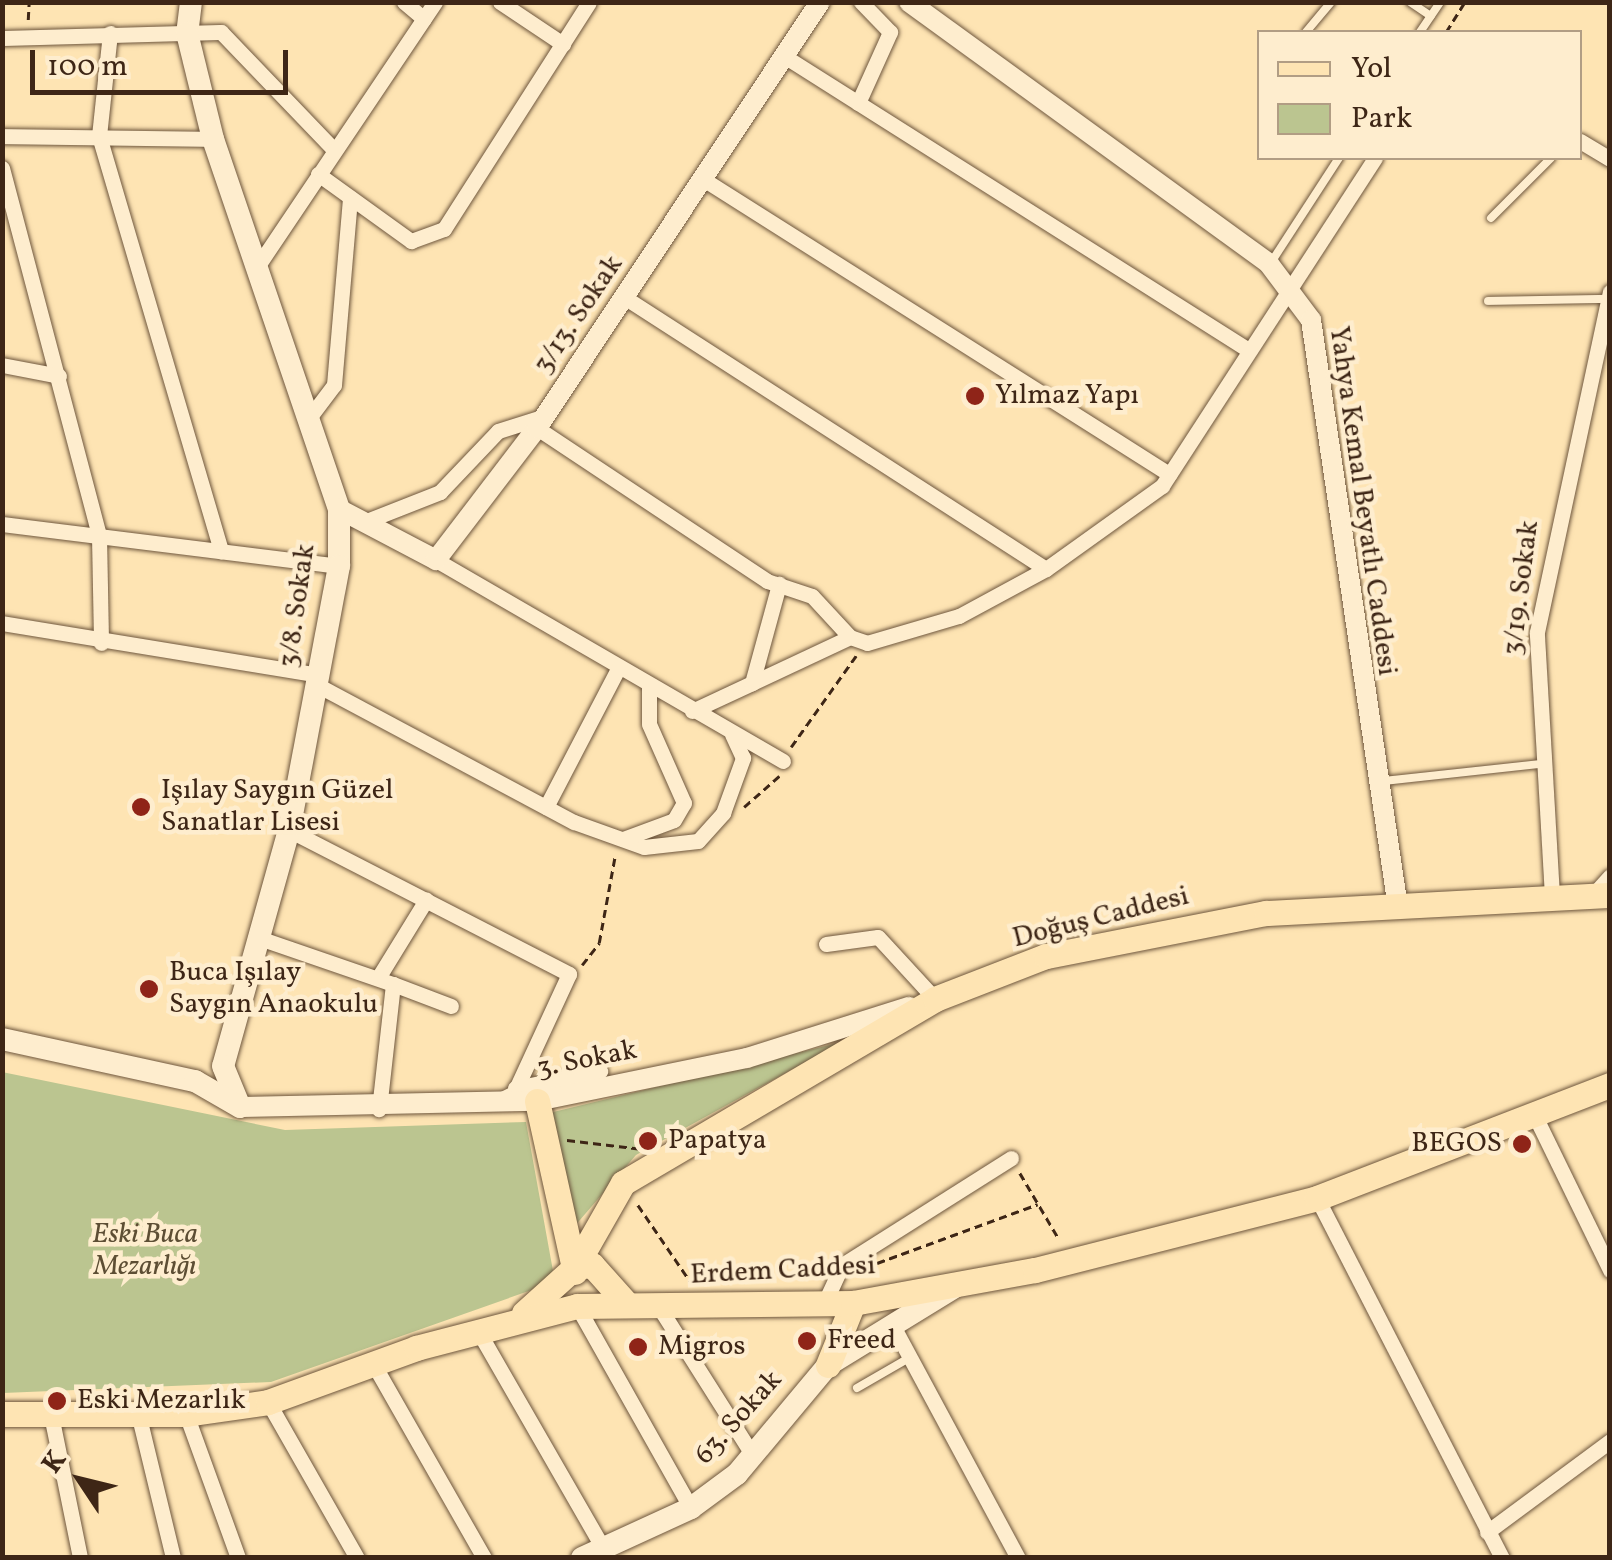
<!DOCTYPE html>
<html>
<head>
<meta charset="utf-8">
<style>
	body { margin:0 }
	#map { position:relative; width:1612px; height:1560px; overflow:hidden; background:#fee4b3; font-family:Vollkorn,serif }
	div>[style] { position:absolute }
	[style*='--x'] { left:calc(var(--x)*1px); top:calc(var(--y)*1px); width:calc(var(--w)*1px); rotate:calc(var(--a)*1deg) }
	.green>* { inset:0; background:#bbc590 }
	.path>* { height:2.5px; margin-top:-1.25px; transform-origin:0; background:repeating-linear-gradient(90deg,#3e2616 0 8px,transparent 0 13px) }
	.roads { filter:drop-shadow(0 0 2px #6e563d) drop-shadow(0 0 2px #6e563d) }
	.service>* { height:8px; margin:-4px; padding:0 4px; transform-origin:4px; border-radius:4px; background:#feedce }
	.minor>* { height:15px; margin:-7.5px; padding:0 7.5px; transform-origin:7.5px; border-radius:7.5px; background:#feedce }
	.tertiary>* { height:20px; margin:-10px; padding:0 10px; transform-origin:10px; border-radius:10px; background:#feedce }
	.secondary>* { height:22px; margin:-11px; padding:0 11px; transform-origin:11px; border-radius:11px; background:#feedce }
	.primary>* { height:25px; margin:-12.5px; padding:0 12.5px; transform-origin:12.5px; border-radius:12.5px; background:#fee4b3 }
	.dots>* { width:28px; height:28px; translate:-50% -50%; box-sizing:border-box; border:5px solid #feedce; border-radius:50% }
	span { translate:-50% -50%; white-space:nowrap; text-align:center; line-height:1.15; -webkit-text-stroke:9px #feedce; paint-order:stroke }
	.street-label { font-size:28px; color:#3e2616 }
	.poi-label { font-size:28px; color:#3e2616 }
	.left { translate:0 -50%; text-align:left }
	.right { translate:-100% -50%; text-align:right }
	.park-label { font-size:28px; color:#5d4e34; font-style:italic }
	.frame { position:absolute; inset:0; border:5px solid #3e2616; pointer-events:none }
	.legend { position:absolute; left:1257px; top:30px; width:325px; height:130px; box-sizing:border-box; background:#feedce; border:2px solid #b19d84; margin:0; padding:12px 18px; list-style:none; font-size:30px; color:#3e2616 }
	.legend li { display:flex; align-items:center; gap:20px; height:50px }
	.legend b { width:50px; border:2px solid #b19d84 }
	.north { position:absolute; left:30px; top:1430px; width:100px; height:100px; -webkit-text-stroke:8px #feedce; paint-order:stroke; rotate:305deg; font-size:28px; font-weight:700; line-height:40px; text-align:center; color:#3e2616 }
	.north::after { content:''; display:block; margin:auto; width:35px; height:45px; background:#3e2616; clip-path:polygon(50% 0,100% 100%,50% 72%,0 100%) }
	.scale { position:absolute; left:30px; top:50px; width:258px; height:45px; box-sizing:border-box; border:5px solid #3e2616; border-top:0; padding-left:12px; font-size:30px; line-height:35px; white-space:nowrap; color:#3e2616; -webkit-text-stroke:8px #feedce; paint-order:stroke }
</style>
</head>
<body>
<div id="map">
	<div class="green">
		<i style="clip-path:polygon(842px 1042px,636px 1155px,573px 1228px,545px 1114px)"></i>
		<i style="clip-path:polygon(2px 1072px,285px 1130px,526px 1122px,553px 1271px,543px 1286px,271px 1382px,3px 1393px)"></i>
	</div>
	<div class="path">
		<i style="--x:28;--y:20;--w:18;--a:-87"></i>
		<i style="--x:1446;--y:32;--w:36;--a:-58"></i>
		<i style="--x:791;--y:747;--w:112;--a:-54.5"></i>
		<i style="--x:744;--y:807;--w:47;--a:-41.5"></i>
		<i style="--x:582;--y:965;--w:28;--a:-52"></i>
		<i style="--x:599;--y:943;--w:88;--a:-79.6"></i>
		<i style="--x:567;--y:1140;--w:76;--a:6.8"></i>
		<i style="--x:1020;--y:1173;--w:77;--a:59.4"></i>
		<i style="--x:638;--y:1205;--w:92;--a:55.6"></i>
		<i style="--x:877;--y:1263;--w:171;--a:-20.1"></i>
	</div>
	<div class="roads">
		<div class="service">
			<i style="--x:1410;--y:2;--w:25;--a:34"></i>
			<i style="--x:1306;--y:32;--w:39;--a:-50"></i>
			<i style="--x:1420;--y:32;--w:36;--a:-56"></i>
			<i style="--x:1491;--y:218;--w:85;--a:-45"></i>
			<i style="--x:1272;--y:261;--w:123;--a:-57"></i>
			<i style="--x:1488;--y:301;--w:120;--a:-1"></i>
			<i style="--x:1383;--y:781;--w:157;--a:-6.2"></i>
			<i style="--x:857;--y:1388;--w:60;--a:-30"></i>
		</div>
		<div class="minor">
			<i style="--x:404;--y:2;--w:26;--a:40"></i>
			<i style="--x:500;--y:2;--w:76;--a:33.7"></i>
			<i style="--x:110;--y:33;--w:104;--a:96.1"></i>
			<i style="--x:99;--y:136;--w:433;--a:73.6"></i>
			<i style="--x:2;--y:38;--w:219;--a:-1.6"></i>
			<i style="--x:221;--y:32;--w:163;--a:46.2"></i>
			<i style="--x:784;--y:56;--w:548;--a:32.33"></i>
			<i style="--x:858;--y:103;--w:78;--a:-65.7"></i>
			<i style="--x:890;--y:32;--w:42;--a:-134"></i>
			<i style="--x:2;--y:136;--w:211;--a:0.8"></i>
			<i style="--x:1580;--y:141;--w:35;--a:31"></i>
			<i style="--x:2;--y:168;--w:381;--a:75.2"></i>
			<i style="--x:99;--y:536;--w:107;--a:88.9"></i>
			<i style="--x:318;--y:174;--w:115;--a:35.8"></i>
			<i style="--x:411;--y:241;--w:35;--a:-20"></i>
			<i style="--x:444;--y:229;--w:269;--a:-57.4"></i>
			<i style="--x:703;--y:179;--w:552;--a:32.34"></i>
			<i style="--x:259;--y:264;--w:316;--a:-56.1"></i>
			<i style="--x:624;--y:297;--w:502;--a:32.8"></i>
			<i style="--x:2;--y:365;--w:58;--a:10.9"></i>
			<i style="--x:309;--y:418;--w:41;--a:-52.9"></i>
			<i style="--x:334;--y:385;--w:188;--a:-85.1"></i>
			<i style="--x:537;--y:428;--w:276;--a:33.6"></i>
			<i style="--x:767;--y:581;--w:47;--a:18.4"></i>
			<i style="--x:812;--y:596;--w:56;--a:47.2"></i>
			<i style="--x:850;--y:637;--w:18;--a:19"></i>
			<i style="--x:867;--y:643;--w:96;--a:-16.4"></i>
			<i style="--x:959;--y:616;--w:99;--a:-28.4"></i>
			<i style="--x:1046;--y:569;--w:143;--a:-35.6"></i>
			<i style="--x:1162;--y:486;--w:391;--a:-57"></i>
			<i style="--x:364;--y:522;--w:82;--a:-21.5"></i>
			<i style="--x:440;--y:492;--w:84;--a:-46.4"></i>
			<i style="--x:498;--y:431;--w:49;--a:-17.7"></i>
			<i style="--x:2;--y:524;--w:340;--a:7.1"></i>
			<i style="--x:436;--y:560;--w:401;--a:30.1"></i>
			<i style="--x:2;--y:623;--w:321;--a:9.3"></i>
			<i style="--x:752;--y:683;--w:108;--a:-25.1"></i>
			<i style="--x:317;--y:685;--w:291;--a:28.1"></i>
			<i style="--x:574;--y:822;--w:74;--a:19.7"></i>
			<i style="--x:644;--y:847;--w:54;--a:-6.3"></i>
			<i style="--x:698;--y:841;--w:38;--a:-48"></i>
			<i style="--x:723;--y:813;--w:59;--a:-70"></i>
			<i style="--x:743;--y:758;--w:26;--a:-115"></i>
			<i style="--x:692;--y:711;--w:66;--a:-25"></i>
			<i style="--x:752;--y:683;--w:103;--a:-74.7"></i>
			<i style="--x:546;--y:807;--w:158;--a:-62.5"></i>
			<i style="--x:289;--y:830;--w:315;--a:27.2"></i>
			<i style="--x:569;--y:974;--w:131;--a:114.8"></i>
			<i style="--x:514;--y:1093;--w:16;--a:153"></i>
			<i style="--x:623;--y:839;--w:54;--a:-20.4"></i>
			<i style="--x:674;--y:820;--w:20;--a:-60"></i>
			<i style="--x:684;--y:803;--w:86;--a:-113.9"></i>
			<i style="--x:649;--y:724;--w:39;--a:-90"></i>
			<i style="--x:1593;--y:895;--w:25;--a:-48"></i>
			<i style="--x:1552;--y:896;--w:264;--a:-93.3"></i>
			<i style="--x:1537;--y:632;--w:348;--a:-77.9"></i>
			<i style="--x:262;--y:939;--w:139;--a:19"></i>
			<i style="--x:393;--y:984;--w:126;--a:96.4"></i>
			<i style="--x:826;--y:944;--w:52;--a:-7.7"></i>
			<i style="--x:878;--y:937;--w:84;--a:47.4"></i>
			<i style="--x:378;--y:978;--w:92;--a:-58.4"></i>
			<i style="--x:393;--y:984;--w:62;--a:20.8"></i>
			<i style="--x:515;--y:1088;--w:87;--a:-11.3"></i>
			<i style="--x:1534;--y:1114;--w:174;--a:64"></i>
			<i style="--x:1317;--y:1198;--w:405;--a:62.8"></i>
			<i style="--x:824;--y:1304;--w:43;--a:-65.2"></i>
			<i style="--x:842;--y:1265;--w:200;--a:-32.3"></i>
			<i style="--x:577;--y:1306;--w:232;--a:60.6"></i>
			<i style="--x:659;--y:1307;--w:174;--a:57.7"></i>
			<i style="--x:893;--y:1326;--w:264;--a:61.7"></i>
			<i style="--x:477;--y:1329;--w:255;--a:60.1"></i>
			<i style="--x:374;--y:1365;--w:222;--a:60.3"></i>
			<i style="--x:268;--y:1402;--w:180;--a:60.3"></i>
			<i style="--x:138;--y:1413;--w:149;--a:76.4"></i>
			<i style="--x:186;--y:1414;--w:153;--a:70.1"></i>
			<i style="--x:51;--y:1415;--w:146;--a:78.5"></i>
			<i style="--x:1487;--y:1532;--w:153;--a:-36.5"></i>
		</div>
		<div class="tertiary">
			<i style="--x:909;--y:2;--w:445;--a:36"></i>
			<i style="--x:1269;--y:264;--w:70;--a:53.1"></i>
			<i style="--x:1311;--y:320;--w:587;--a:81.58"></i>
			<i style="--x:339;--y:509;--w:110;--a:27.7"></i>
			<i style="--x:436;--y:560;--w:166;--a:-52.6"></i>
			<i style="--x:537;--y:428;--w:511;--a:-56.4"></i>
			<i style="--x:240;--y:1107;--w:297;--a:-1.2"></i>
			<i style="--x:537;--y:1101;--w:214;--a:-11.6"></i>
			<i style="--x:747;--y:1058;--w:170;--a:-17.5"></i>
		</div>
		<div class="secondary">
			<i style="--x:191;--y:2;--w:31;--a:97"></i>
			<i style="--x:187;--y:33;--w:109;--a:76.2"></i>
			<i style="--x:213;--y:139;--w:391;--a:71.2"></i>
			<i style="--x:339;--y:509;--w:57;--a:90"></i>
			<i style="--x:339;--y:566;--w:269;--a:100.7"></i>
			<i style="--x:289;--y:830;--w:245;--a:105.6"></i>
			<i style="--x:223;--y:1066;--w:44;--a:67.5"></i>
			<i style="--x:2;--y:1039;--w:198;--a:12.3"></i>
			<i style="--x:195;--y:1081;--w:52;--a:30"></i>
			<i style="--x:582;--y:1558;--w:120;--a:-24.6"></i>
			<i style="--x:691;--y:1508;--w:57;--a:-36.5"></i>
			<i style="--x:737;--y:1474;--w:142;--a:-50.1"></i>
			<i style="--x:828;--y:1365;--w:153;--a:-31.6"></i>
		</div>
		<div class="primary">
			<i style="--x:537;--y:1101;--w:175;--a:77.5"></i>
			<i style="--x:575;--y:1267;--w:17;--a:-7"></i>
			<i style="--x:592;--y:1265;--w:51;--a:48.2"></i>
			<i style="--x:524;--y:1313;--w:69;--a:-42"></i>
			<i style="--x:575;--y:1267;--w:97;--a:-60.3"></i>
			<i style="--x:623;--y:1183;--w:362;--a:-30.5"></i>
			<i style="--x:935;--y:999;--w:119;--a:-21.2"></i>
			<i style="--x:1046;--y:956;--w:224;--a:-11.1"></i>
			<i style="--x:1266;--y:913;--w:344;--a:-3"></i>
			<i style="--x:828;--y:1365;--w:67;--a:-68"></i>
			<i style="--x:2;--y:1414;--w:184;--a:0"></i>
			<i style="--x:186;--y:1414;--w:83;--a:-8.3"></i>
			<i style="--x:268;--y:1402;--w:158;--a:-20"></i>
			<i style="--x:416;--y:1348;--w:166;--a:-14.6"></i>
			<i style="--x:577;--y:1306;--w:276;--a:-0.6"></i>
			<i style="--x:853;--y:1303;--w:185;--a:-10.3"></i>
			<i style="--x:1035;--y:1270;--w:291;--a:-14.3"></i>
			<i style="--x:1317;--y:1198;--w:314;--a:-21.1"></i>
		</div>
	</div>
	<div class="dots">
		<i style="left:975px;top:396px;background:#8f2418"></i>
		<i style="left:141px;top:807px;background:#8f2418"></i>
		<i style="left:149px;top:989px;background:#8f2418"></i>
		<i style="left:648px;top:1141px;background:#8f2418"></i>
		<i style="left:1522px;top:1144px;background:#8f2418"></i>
		<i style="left:807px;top:1341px;background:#8f2418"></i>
		<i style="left:638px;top:1347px;background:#8f2418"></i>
		<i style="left:57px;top:1401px;background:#8f2418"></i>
	</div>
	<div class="street-label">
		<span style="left:579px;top:315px;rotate:-56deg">3/13. Sokak</span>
		<span style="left:1362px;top:501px;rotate:82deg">Yahya Kemal Beyatlı Caddesi</span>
		<span style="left:1522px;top:588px;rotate:-83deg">3/19. Sokak</span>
		<span style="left:298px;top:606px;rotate:-82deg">3/8. Sokak</span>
		<span style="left:1101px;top:918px;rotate:-14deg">Doğuş Caddesi</span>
		<span style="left:587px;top:1060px;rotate:-11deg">3. Sokak</span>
		<span style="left:783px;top:1271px;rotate:-3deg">Erdem Caddesi</span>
		<span style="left:739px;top:1418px;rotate:-48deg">63. Sokak</span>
	</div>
	<div class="poi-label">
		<span class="left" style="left:995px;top:396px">Yılmaz Yapı</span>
		<span class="left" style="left:161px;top:807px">Işılay Saygın Güzel<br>Sanatlar Lisesi</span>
		<span class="left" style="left:169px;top:989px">Buca Işılay<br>Saygın Anaokulu</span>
		<span class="left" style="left:668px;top:1141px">Papatya</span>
		<span class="right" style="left:1502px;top:1144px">BEGOS</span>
		<span class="left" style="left:827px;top:1341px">Freed</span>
		<span class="left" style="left:658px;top:1347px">Migros</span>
		<span class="left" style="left:77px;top:1401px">Eski Mezarlık</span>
	</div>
	<div class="park-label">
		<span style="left:145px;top:1251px">Eski Buca<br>Mezarlığı</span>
	</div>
	<div class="frame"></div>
	<ul class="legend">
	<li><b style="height:12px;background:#fee4b3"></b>Yol</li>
	<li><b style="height:28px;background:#bbc590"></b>Park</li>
	</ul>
	<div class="north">K</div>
	<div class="scale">100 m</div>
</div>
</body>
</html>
